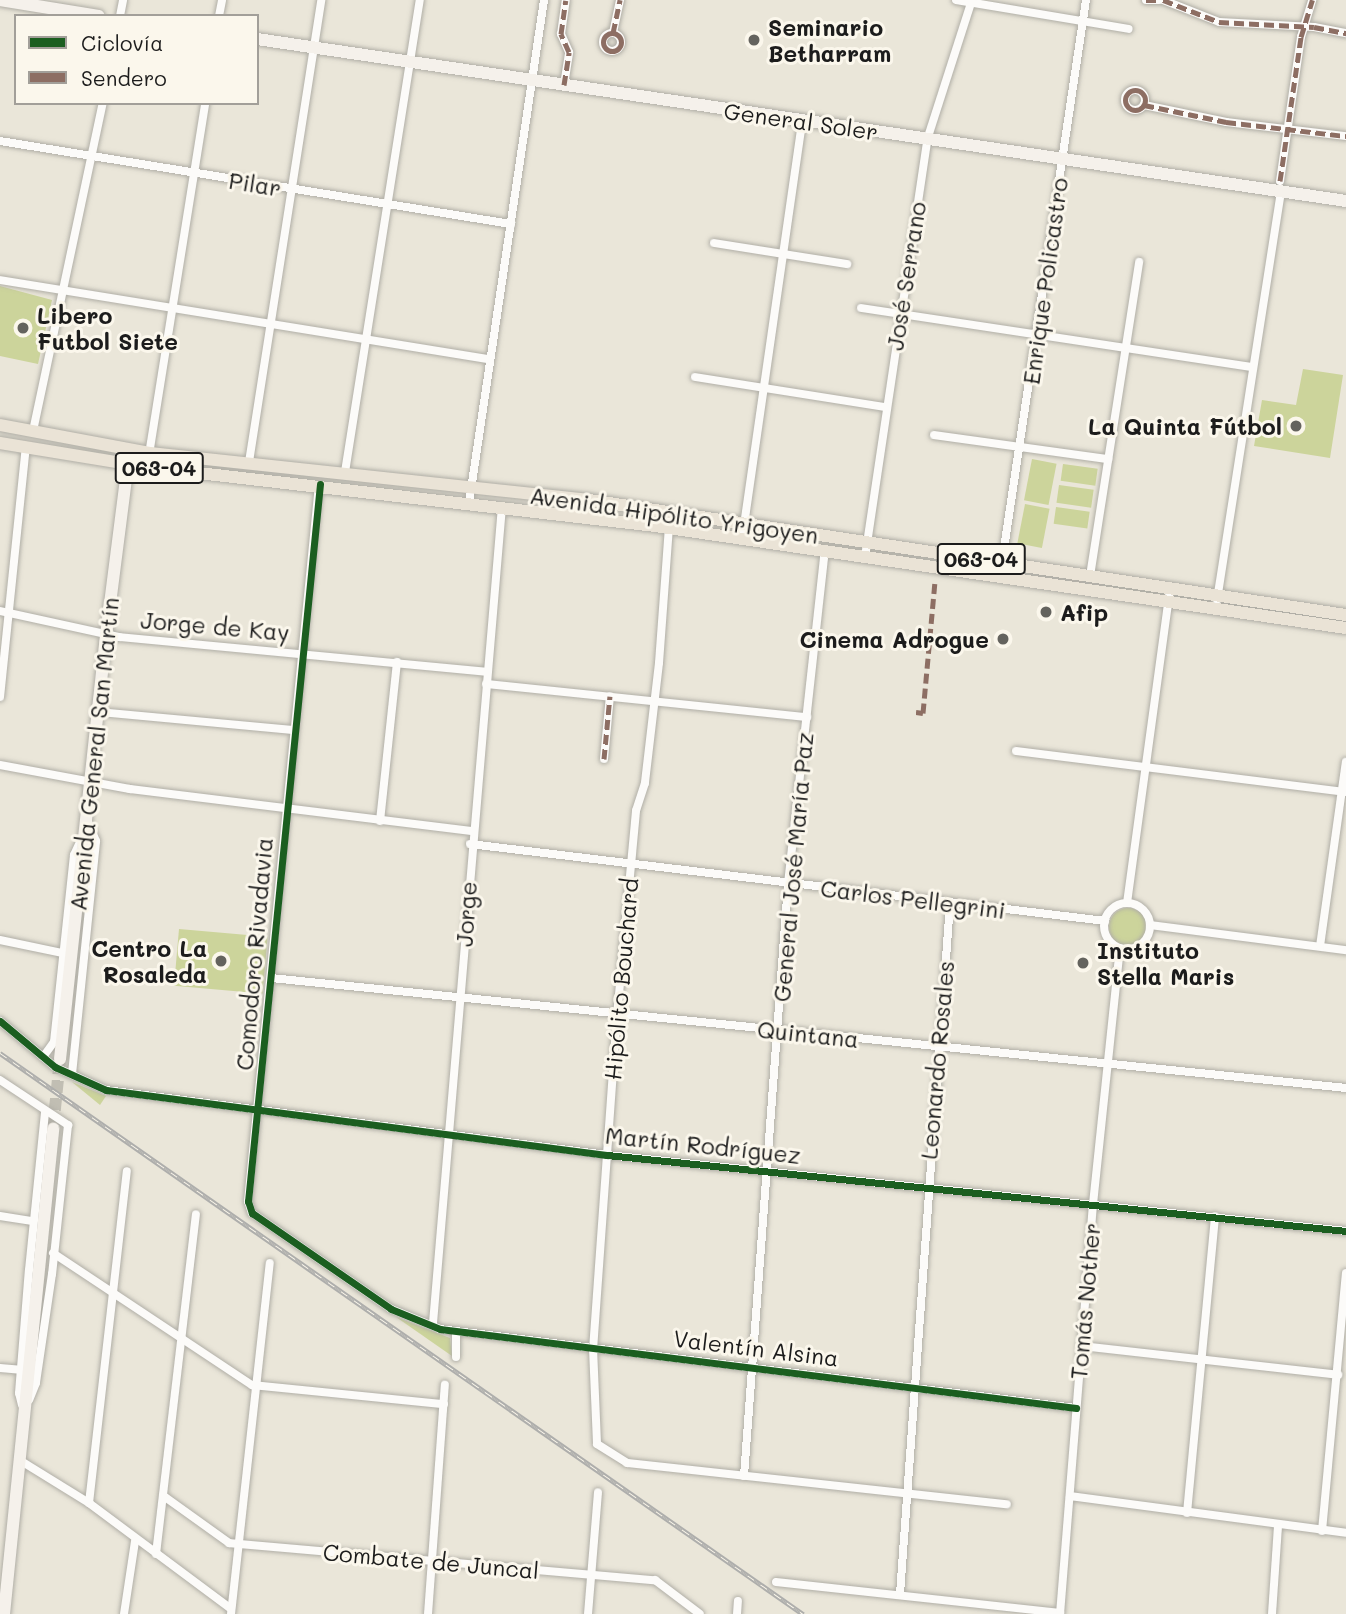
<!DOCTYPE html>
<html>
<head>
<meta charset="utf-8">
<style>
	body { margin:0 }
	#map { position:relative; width:1346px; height:1614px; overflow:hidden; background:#eae6d9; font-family:Mali,sans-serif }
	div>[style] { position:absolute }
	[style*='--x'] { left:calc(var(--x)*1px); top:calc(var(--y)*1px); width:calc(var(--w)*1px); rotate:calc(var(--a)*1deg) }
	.green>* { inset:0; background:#ccd49b; transform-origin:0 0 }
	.round { border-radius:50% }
	.secondary-tunnel>* { height:12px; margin-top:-6px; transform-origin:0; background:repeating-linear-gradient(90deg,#c1beb3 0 12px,transparent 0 18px) }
	.roads { filter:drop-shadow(0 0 2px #b0aea6) drop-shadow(0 0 2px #b0aea6) }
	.street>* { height:8px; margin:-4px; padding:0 4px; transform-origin:4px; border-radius:4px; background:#fcfbf9 }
	.street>.ring { margin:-4px; padding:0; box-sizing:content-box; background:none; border:8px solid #fcfbf9; border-radius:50% }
	.secondary>* { height:12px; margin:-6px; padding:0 6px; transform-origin:6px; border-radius:6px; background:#f5f1eb }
	.primary>* { height:12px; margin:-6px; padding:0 6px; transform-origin:6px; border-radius:6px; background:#eae3d6 }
	.rail>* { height:5px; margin-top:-2.5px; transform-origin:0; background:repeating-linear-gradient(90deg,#fbf7ec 0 8px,#aeaeac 0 16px); box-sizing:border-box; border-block:2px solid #aeaeac }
	.quiet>* { height:5px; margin-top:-2.5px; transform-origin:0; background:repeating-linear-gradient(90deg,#8d6e63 0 10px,transparent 0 15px) }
	.quiet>.ring { margin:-2.5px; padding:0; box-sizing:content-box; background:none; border:5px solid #8d6e63; border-radius:50% }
	.cycleway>* { height:7px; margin:-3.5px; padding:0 3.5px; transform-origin:3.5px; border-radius:3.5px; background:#1b5e20 }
	.dots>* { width:19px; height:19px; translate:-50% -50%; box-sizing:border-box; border:4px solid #fbf7ec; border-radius:50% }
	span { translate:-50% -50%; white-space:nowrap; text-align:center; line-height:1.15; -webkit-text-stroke:6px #fbf7ec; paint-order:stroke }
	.shield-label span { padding:2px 5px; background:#fbf7ec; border:2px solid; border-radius:5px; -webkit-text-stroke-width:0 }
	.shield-label { font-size:21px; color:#1c1c1c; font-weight:700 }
	.poi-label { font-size:23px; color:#1c1c1c; font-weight:700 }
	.left { translate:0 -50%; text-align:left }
	.right { translate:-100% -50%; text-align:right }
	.street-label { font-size:23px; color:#1c1c1c }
	.legend { position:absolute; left:14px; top:14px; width:245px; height:91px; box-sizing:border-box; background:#fbf7ec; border:2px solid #a29f99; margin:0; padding:9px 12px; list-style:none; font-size:21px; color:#1c1c1c }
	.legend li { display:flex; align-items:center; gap:14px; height:35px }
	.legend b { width:35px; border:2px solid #a29f99 }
</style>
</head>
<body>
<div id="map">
	<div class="green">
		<i style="clip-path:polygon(0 286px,52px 300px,38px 364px,0 356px)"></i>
		<i style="clip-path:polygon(1303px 369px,1343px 375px,1330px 458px,1254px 446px,1262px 400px,1296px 405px)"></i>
		<i style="left:1032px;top:459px;width:25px;height:42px;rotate:11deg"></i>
		<i style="left:1063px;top:464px;width:35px;height:17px;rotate:8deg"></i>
		<i style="left:1059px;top:485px;width:35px;height:18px;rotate:8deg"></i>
		<i style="left:1025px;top:504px;width:25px;height:40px;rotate:11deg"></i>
		<i style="left:1056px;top:507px;width:34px;height:17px;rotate:8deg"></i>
		<i class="round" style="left:1109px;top:908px;width:38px;height:38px"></i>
		<i style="left:179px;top:929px;width:89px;height:57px;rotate:5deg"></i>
		<i style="clip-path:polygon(72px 1082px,106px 1096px,100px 1105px)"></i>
		<i style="clip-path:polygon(396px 1317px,450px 1338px,452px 1356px)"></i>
	</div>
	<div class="secondary-tunnel">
		<i style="--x:53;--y:1128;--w:69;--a:-84.2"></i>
	</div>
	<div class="roads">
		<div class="street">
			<i style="--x:956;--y:0;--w:175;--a:9.5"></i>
			<i style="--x:1146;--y:0;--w:13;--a:0"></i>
			<i style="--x:1163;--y:0;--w:60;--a:21.4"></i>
			<i style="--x:1219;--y:22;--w:95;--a:3"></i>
			<i style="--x:1314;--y:27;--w:33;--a:11"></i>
			<i style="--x:120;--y:16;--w:16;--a:-79"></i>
			<i style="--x:219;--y:16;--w:16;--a:-79"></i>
			<i class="ring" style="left:603px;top:33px;width:10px;height:10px"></i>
			<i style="--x:613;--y:33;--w:34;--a:-78"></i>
			<i style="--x:564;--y:85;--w:33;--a:-81"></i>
			<i style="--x:569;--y:52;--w:20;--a:-114"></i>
			<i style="--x:561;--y:34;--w:34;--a:-82"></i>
			<i class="ring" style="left:1125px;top:90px;width:12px;height:12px"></i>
			<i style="--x:1144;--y:105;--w:84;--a:11.7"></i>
			<i style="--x:1226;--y:122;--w:121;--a:6.7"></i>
			<i style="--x:0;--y:141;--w:518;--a:9.23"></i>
			<i style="--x:1280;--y:181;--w:146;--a:-81.7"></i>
			<i style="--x:1301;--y:37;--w:39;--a:-73"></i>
			<i style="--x:714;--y:243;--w:135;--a:9"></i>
			<i style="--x:0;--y:280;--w:496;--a:9.2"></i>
			<i style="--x:861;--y:308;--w:396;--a:8.6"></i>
			<i style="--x:695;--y:377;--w:192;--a:9"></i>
			<i style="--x:33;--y:431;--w:335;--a:-78"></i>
			<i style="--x:934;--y:435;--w:176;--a:7.9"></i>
			<i style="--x:249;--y:462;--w:468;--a:-81.1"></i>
			<i style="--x:147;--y:467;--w:369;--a:-80.9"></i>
			<i style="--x:345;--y:472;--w:478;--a:-81"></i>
			<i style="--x:319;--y:485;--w:720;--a:95.66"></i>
			<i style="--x:248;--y:1201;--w:13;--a:72"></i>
			<i style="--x:252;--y:1213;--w:169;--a:34.6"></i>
			<i style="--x:391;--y:1309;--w:53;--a:22.2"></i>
			<i style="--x:440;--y:1329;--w:641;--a:7.08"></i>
			<i style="--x:469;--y:503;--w:509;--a:-81.52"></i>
			<i style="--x:670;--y:513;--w:150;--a:94.2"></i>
			<i style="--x:659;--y:663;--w:121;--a:96.7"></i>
			<i style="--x:645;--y:783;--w:29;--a:108"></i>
			<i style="--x:636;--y:811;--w:205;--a:95.3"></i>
			<i style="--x:617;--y:1015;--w:334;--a:94.1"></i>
			<i style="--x:593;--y:1348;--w:96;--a:87.6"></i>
			<i style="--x:597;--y:1444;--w:36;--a:32"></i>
			<i style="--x:627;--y:1463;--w:382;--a:6.2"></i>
			<i style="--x:742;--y:539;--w:421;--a:-81.8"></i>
			<i style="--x:865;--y:557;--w:422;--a:-81.5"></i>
			<i style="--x:927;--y:140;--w:147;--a:-72.2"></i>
			<i style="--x:1002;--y:562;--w:568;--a:-81.5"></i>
			<i style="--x:1090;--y:576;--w:318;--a:-81.1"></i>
			<i style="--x:1217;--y:600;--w:414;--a:-81.1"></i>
			<i style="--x:0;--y:611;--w:122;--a:12.3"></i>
			<i style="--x:119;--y:637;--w:370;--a:5.4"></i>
			<i style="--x:486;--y:684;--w:323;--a:5.9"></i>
			<i style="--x:0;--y:697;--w:251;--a:-84.1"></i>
			<i style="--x:99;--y:712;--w:196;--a:5.3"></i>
			<i style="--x:1016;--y:751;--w:333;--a:7.1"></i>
			<i style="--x:604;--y:759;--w:63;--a:-84.6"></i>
			<i style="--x:0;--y:765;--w:132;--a:10.5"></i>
			<i style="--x:130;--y:789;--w:344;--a:7"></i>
			<i style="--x:380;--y:821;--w:160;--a:-83.9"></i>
			<i style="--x:470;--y:844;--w:640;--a:6.91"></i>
			<i style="--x:1127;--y:903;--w:318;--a:-82.2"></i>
			<i class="ring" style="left:1104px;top:903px;width:38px;height:38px"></i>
			<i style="--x:1150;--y:925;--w:198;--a:7.3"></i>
			<i style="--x:0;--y:940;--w:63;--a:11.8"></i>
			<i style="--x:1320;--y:946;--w:186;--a:-82"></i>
			<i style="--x:271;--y:978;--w:1081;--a:5.84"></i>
			<i style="--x:0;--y:1021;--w:72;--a:39.9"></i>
			<i style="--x:55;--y:1067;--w:56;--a:24.3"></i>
			<i style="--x:106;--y:1090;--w:505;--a:7.39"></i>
			<i style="--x:607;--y:1155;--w:743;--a:5.87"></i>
			<i style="--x:43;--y:1057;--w:19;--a:-54"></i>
			<i style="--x:54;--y:1042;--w:188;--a:-83.9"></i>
			<i style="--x:74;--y:855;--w:14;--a:-65"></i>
			<i style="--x:72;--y:1074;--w:234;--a:-84.1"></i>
			<i style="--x:96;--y:841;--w:21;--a:-113"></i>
			<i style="--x:0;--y:1080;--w:82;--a:33.5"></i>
			<i style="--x:68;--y:1125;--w:150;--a:96.1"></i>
			<i style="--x:52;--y:1274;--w:110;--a:98.4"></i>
			<i style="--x:36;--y:1383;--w:18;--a:112"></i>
			<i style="--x:0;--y:1216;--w:33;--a:9"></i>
			<i style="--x:53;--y:1253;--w:239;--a:33.6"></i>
			<i style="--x:252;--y:1385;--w:193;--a:5.7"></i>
			<i style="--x:433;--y:1323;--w:820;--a:-85.17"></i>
			<i style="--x:456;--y:1333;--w:24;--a:90"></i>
			<i style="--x:1081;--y:1346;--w:259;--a:6.4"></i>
			<i style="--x:0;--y:1368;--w:23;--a:5"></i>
			<i style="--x:22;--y:1405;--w:12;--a:-104"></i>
			<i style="--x:19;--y:1393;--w:123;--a:-85.4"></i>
			<i style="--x:29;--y:1270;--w:159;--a:-84.2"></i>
			<i style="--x:21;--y:1461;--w:80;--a:31.7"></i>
			<i style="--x:89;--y:1503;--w:177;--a:36.7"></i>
			<i style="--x:744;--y:1476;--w:594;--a:-85.75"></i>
			<i style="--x:788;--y:884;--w:335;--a:-83.7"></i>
			<i style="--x:1070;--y:1496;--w:278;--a:7.6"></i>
			<i style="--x:165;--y:1497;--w:79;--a:35.7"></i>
			<i style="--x:229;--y:1543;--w:428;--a:5"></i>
			<i style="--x:655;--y:1580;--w:56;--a:37.1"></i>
			<i style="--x:89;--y:1503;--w:334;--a:-83.5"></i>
			<i style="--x:1187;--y:1513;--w:298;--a:-84.6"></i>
			<i style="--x:1322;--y:1531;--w:259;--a:-84.7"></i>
			<i style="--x:156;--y:1554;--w:342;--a:-83.3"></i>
			<i style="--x:776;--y:1582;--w:286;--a:6.2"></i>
			<i style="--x:900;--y:1594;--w:692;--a:-85.86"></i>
			<i style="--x:124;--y:1614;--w:74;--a:-81.4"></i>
			<i style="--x:231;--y:1614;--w:353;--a:-83.7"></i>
			<i style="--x:428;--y:1614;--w:230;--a:-85.8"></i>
			<i style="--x:588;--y:1614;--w:122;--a:-85.3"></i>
			<i style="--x:737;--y:1614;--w:13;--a:-86"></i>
			<i style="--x:1060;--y:1614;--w:411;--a:-85.4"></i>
			<i style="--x:1093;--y:1204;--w:257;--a:-84"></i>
			<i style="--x:1272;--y:1614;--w:89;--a:-86.1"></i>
		</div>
		<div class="secondary">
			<i style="--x:0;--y:0;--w:100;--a:9.2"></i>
			<i style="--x:257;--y:39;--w:1101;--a:8.46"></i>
			<i style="--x:60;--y:1059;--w:426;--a:-83.8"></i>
			<i style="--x:106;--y:635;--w:158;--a:-82.7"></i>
			<i style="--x:126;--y:478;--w:23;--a:-70"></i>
			<i style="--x:4;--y:1614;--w:488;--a:-84.2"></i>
		</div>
		<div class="primary">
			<i style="--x:0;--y:425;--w:153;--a:10.6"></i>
			<i style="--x:150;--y:453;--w:442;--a:6.1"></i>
			<i style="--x:589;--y:500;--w:766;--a:8.64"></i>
			<i style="--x:0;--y:443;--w:149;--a:9.3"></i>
			<i style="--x:147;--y:467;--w:511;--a:6.62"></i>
			<i style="--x:655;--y:526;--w:698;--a:8.4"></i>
		</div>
	</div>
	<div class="rail">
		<i style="--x:0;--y:1053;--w:980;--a:34.94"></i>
	</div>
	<div class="quiet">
		<i style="--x:1146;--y:0;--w:13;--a:0"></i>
		<i style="--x:1163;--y:0;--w:60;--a:21.4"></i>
		<i style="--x:1219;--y:22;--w:95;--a:3"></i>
		<i style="--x:1314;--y:27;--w:33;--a:11"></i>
		<i class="ring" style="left:603px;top:33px;width:13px;height:13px"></i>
		<i style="--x:613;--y:33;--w:34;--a:-78"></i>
		<i style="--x:564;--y:85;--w:33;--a:-81"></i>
		<i style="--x:569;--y:52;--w:20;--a:-114"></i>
		<i style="--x:561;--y:34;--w:34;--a:-82"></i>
		<i class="ring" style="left:1125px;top:90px;width:15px;height:15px"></i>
		<i style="--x:1144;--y:105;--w:84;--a:11.7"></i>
		<i style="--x:1226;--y:122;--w:121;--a:6.7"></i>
		<i style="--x:1280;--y:181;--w:146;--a:-81.7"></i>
		<i style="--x:1301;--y:37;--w:39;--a:-73"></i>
		<i style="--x:916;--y:712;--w:7;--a:8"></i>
		<i style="--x:923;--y:713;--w:132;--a:-84.8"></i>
		<i style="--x:604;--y:759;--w:63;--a:-84.6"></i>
	</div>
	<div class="cycleway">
		<i style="--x:320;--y:484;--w:721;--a:95.73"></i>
		<i style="--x:248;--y:1201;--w:13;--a:72"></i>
		<i style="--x:252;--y:1213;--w:169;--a:34.6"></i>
		<i style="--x:391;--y:1309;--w:53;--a:22.2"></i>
		<i style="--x:440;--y:1329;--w:641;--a:7.08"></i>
		<i style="--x:0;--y:1021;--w:72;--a:39.9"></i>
		<i style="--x:55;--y:1067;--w:56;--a:24.3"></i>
		<i style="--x:106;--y:1090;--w:505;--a:7.39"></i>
		<i style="--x:607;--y:1155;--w:743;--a:5.87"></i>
	</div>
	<div class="dots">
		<i style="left:754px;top:40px;background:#64635e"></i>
		<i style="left:23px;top:328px;background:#64635e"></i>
		<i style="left:1296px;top:426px;background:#64635e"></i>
		<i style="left:1046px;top:612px;background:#64635e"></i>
		<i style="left:1003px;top:639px;background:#64635e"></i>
		<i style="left:221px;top:961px;background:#64635e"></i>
		<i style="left:1083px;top:963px;background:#64635e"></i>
	</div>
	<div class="shield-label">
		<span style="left:159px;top:468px">063-04</span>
		<span style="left:981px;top:559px">063-04</span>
	</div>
	<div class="poi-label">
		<span class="left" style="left:768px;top:40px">Seminario<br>Betharram</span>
		<span class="left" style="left:37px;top:328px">Libero<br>Futbol Siete</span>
		<span class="right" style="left:1282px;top:426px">La Quinta Fútbol</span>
		<span class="left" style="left:1060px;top:612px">Afip</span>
		<span class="right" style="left:989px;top:639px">Cinema Adrogue</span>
		<span class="right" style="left:207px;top:961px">Centro La<br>Rosaleda</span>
		<span class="left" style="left:1097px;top:963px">Instituto<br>Stella Maris</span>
	</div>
	<div class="street-label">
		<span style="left:801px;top:121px;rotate:8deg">General Soler</span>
		<span style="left:255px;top:184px;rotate:9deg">Pilar</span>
		<span style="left:906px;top:276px;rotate:-81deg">José Serrano</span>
		<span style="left:1045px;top:281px;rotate:-82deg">Enrique Policastro</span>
		<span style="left:674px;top:515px;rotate:8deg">Avenida Hipólito Yrigoyen</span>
		<span style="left:215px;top:626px;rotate:5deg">Jorge de Kay</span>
		<span style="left:94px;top:754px;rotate:-84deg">Avenida General San Martín</span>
		<span style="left:793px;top:867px;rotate:-85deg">General José María Paz</span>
		<span style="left:913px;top:899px;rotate:7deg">Carlos Pellegrini</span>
		<span style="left:466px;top:914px;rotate:-86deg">Jorge</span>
		<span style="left:254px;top:954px;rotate:-85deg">Comodoro Rivadavia</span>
		<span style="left:621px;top:979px;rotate:-85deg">Hipólito Bouchard</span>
		<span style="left:808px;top:1034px;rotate:6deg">Quintana</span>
		<span style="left:937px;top:1060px;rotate:-85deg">Leonardo Rosales</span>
		<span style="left:703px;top:1145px;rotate:6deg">Martín Rodríguez</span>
		<span style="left:1085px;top:1301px;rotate:-85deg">Tomás Nother</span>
		<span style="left:756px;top:1348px;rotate:7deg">Valentín Alsina</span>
		<span style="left:431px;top:1561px;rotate:5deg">Combate de Juncal</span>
	</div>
	<ul class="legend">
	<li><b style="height:9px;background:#1b5e20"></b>Ciclovía</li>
	<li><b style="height:9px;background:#8d6e63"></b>Sendero</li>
	</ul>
</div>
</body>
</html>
